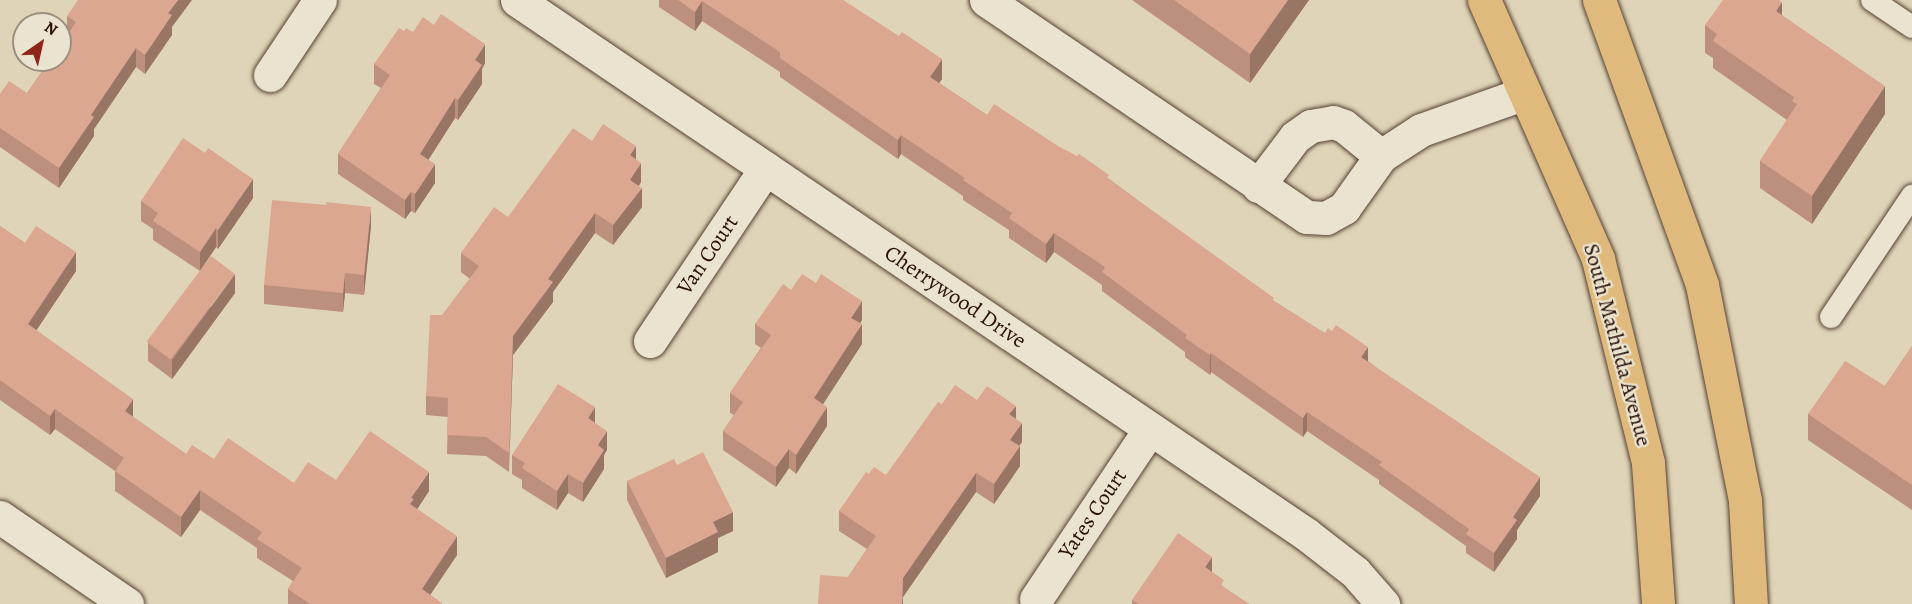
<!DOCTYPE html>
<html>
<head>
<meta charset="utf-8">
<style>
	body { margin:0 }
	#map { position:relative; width:1912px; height:604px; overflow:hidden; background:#dfd4b7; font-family:Alegreya,serif }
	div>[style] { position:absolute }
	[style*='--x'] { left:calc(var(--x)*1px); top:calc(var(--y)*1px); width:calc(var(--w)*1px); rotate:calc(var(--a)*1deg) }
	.roads { filter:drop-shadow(0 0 2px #564133) drop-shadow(0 0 2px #564133) }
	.lane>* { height:22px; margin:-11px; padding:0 11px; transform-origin:11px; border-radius:11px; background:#eae3d0 }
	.street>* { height:33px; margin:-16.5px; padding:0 16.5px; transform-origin:16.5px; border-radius:16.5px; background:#eae3d0 }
	.primary>* { height:33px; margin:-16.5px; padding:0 16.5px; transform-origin:16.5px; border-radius:16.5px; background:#e0ba7c }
	.wall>* { inset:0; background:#bc907d }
	.shaded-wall>* { inset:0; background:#997566 }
	.building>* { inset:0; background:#dba791; transform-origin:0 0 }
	span { translate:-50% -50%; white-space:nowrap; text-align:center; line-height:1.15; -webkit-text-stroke:4.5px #eae3d0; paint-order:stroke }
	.street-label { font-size:22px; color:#291007 }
	.north { position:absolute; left:12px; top:12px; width:60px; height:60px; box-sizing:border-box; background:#eae3d0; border:2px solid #9d8f80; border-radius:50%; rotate:34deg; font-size:16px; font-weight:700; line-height:24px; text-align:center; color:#291007 }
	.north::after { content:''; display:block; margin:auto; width:21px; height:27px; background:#8f2418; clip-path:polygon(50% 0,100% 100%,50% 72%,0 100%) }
</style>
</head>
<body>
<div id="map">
	<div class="roads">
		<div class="lane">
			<i style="--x:1872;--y:0;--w:48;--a:34"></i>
			<i style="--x:1831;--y:317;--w:146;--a:-56.2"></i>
		</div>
		<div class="street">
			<i style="--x:517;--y:0;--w:953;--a:34.09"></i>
			<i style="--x:1306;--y:534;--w:62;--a:37.8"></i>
			<i style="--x:1355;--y:572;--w:43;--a:48.8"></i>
			<i style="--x:986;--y:0;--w:387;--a:34.1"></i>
			<i style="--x:1307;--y:217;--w:19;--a:3"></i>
			<i style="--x:1326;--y:218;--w:21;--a:-29"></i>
			<i style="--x:1344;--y:208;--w:64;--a:-54.6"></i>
			<i style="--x:1381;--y:156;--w:48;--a:-33"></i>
			<i style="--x:1421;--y:130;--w:110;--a:-19.6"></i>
			<i style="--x:270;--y:75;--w:90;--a:-56.3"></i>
			<i style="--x:1258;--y:186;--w:61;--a:-52.9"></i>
			<i style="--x:1295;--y:137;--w:19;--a:-35"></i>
			<i style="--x:1311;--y:126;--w:22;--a:-10"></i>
			<i style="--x:1333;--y:122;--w:12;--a:20"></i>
			<i style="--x:1344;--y:126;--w:48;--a:39"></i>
			<i style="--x:650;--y:341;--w:208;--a:-56.2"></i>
			<i style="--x:0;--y:517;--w:154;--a:34.4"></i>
			<i style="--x:1036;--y:599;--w:203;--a:-56.2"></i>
		</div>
		<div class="primary">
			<i style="--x:1484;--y:0;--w:283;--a:66.2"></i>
			<i style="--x:1598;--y:259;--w:210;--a:76.2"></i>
			<i style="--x:1648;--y:463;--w:141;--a:85.9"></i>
			<i style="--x:1599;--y:0;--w:303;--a:70.1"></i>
			<i style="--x:1702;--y:285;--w:220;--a:78.7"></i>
			<i style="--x:1745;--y:501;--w:103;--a:86.7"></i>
		</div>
	</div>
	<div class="wall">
		<i style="clip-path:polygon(659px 0,843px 0,942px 79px,939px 83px,987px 115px,1109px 179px,1274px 301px,1368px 361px,1540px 496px,1517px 530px,1517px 539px,1494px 572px,1466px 553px,1466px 546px,1379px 484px,1379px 480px,1307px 431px,1303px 437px,1211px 372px,1210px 375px,1185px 357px,1185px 352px,1102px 291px,1102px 285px,1054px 252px,1046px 263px,1009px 238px,1009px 230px,963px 200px,963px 196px,901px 154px,898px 159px,780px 77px,780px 72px,702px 21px,695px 31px,659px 7px)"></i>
		<i style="clip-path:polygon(1132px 0,1309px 0,1250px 83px)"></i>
		<i style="clip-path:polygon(1782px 15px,1885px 114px,1812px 224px,1760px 188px,1760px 161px,1787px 120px,1713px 68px,1713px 58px,1705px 53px,1705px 25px)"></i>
		<i style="clip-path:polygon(67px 16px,172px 27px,172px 35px,145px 74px,136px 67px,94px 129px,94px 136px,59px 188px,0 147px,0 94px,27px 93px,67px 36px)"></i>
		<i style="clip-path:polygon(404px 31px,485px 63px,482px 69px,482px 84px,458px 120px,455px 118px,428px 160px,435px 183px,415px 213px,411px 211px,405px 219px,338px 174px,338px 154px,381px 88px,374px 84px,374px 64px)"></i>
		<i style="clip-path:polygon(592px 141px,636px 159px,641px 182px,639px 186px,642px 207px,613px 245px,595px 233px,553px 292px,553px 302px,513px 355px,509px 472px,486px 456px,447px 454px,448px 417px,426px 415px,426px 396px,470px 279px,461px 272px,461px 253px,508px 217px)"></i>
		<i style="clip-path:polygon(253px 198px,218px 249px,216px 247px,200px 271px,153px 240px,153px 229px,141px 221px,141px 201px)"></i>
		<i style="clip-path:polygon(0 226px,25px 243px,76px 271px,36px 330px,133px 417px,186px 454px,214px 459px,294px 483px,336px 480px,429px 491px,417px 509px,457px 555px,430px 595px,442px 604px,288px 604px,288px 589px,293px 581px,257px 558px,257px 548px,200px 510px,181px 537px,115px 491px,115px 471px,55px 429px,50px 435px,0 400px)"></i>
		<i style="clip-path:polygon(371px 226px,364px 295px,345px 293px,343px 312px,264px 304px,264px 285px)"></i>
		<i style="clip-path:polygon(791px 290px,862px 320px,860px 323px,862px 344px,823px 404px,827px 426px,796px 474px,789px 468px,776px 487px,723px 450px,723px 431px,734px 415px,730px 413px,730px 393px,761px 348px,755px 344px,755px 324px)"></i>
		<i style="clip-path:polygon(235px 293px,172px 379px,148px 361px,148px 342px)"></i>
		<i style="clip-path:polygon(1912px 346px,1912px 510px,1808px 440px,1808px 414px,1885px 386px)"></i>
		<i style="clip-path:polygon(977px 400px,1016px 419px,1022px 442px,1019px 446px,1020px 466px,994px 504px,976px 492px,903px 597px,848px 577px,867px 549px,839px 531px,839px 511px,869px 474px,886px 475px,942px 404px)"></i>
		<i style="clip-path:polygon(595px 423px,607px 450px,604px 455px,604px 469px,583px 502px,568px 493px,557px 510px,522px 488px,522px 480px,512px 474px,512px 455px)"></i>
		<i style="clip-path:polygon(677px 465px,733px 531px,718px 538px,718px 552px,666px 578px,627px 500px,627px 481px)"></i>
		<i style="clip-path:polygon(1212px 572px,1224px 588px,1249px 604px,1132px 604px,1132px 600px)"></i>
	</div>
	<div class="shaded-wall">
		<i style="clip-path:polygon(178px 0,192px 0,172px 27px,172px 35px,145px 74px,145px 55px,168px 13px)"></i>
		<i style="clip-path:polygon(1288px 0,1309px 0,1250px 83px,1250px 54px)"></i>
		<i style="clip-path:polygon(702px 1px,702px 21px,695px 31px,695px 12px)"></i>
		<i style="clip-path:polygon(1782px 2px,1782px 30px,1776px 11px)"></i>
		<i style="clip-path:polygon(485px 44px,485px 63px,482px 69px,482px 84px,458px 120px,458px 100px,475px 60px)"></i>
		<i style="clip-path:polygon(136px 48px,136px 67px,94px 129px,94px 136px,59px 188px,59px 168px,91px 115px)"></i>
		<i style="clip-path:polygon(942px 59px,942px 79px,930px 96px,930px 77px)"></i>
		<i style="clip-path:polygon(1885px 86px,1885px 114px,1812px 224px,1812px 196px)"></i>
		<i style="clip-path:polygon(455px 98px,455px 118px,420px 173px,420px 154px)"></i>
		<i style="clip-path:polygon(901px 135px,901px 154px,898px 159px,898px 140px)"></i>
		<i style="clip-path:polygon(636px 146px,636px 165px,630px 155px)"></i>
		<i style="clip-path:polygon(641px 163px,641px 182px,630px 199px,630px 180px)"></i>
		<i style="clip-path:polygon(435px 164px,435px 183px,415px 213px,415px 194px)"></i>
		<i style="clip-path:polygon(253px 179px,253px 198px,218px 249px,218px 230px)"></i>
		<i style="clip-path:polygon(642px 188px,642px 207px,613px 245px,613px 225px)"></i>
		<i style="clip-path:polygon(411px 192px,411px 211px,405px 219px,405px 200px)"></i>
		<i style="clip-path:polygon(371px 207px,371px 226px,364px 295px,364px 275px)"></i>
		<i style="clip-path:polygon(595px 213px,595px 233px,553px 292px,553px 302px,513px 355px,509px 472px,513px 336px,548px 279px)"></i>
		<i style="clip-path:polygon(216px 228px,216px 247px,200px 271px,200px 252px)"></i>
		<i style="clip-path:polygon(1054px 233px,1054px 252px,1046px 263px,1046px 244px)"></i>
		<i style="clip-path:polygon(76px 252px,76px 271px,28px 343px,28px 324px)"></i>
		<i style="clip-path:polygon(345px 273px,345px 293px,343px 312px,343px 293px)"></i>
		<i style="clip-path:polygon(235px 274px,235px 293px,172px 379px,172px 360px)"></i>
		<i style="clip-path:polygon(862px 301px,862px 320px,851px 337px,851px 318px)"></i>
		<i style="clip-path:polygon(862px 324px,862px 344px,814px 418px,814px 398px)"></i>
		<i style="clip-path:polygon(1368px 347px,1368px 367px,1361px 357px)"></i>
		<i style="clip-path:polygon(1211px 353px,1211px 372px,1210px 375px,1210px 355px)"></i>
		<i style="clip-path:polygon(133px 399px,133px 418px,125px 411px)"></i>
		<i style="clip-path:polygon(1016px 406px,1016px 425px,1009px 414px)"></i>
		<i style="clip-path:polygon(595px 407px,595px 426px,588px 418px)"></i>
		<i style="clip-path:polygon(827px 407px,827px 426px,796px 474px,796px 455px)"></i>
		<i style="clip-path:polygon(55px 409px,55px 429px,50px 435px,50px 416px)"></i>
		<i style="clip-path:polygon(1307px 412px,1307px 431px,1303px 437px,1303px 418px)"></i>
		<i style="clip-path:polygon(1022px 423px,1022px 442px,1010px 459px,1010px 440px)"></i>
		<i style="clip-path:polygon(607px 431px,607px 450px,604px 455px,604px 469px,583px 502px,583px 483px,598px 445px)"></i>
		<i style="clip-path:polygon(1020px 446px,1020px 466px,994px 504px,994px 484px)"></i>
		<i style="clip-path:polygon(789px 449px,789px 468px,776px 487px,776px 467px)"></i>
		<i style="clip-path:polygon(429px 472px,429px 491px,414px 514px,410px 504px,411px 498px)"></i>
		<i style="clip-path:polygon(976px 473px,976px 492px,903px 597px,903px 604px,902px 604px,903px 578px)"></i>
		<i style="clip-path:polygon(568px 474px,568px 493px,557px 510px,557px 491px)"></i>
		<i style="clip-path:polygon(1540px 477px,1540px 496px,1517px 530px,1517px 539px,1494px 572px,1494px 553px,1513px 517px)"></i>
		<i style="clip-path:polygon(200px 490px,200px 510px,181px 537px,181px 517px)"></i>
		<i style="clip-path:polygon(733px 512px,733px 531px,718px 538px,718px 552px,666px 578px,666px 558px,713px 522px)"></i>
		<i style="clip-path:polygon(457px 536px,457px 555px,424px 604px,422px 589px)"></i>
		<i style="clip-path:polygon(1212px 557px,1212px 576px,1205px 567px)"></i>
	</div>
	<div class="building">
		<i style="clip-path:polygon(78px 0,178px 0,168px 13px,172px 15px,145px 55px,136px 48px,91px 115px,94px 117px,59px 168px,0 128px,0 94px,9px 81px,27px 93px,50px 60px,60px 60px,60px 46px,76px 22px,67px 16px)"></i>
		<i style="clip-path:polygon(678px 0,843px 0,899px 36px,902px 32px,942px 59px,930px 77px,987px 115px,994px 104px,1058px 146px,1077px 156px,1079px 154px,1109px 175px,1107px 178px,1274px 298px,1272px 300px,1325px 333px,1328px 328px,1332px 331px,1336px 325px,1368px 347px,1361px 357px,1540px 477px,1513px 517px,1517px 520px,1494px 553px,1466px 534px,1469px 529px,1379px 465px,1382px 462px,1307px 412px,1303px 418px,1211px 353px,1210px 355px,1185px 338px,1187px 335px,1102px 272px,1105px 267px,1054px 233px,1046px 244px,1009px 218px,1012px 213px,963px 180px,965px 178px,901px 135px,898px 140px,780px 58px,780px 52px,702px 1px,695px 12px)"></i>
		<i style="clip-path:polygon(1174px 0,1288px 0,1250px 54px)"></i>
		<i style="clip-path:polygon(1723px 0,1779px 0,1782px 2px,1776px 11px,1885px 86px,1812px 196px,1760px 161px,1797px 104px,1792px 101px,1794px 97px,1713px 41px,1717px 34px,1705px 25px)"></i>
		<i style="clip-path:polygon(441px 14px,485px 44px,475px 60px,482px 65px,458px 100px,455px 98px,420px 154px,435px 164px,415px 194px,411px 192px,405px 200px,338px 154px,390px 75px,374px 64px,399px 28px,404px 31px,406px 28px,413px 32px,423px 17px,434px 25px)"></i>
		<i style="clip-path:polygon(603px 124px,636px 146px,630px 155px,641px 163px,630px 180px,642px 188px,613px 225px,595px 213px,548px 279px,553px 282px,513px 336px,509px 453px,486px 437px,447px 435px,448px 398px,426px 396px,430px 315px,442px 315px,479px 266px,461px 253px,494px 207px,508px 217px,573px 128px,592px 141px)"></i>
		<i style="clip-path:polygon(183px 138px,205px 153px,208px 148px,253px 179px,218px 230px,216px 228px,200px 252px,153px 221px,158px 213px,141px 201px)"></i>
		<i style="clip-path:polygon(272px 200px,326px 205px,326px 202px,371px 207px,364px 275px,345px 273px,343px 293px,264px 285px)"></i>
		<i style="clip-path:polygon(0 226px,25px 243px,36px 226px,76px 252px,28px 324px,133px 399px,125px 411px,186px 454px,192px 445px,214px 459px,228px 438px,294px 483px,308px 462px,336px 480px,370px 431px,429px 472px,411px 498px,414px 499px,410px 504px,457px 536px,422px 589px,442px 603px,442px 604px,310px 604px,288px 589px,302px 568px,257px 539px,262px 532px,200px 490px,181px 517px,115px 471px,124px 458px,55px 409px,50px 416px,0 380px)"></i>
		<i style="left:211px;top:256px;width:30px;height:107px;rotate:37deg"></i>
		<i style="clip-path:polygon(802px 274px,816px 283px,821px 274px,862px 301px,851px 318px,862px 324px,814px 398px,827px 407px,796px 455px,789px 449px,776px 467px,723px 431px,743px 402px,730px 393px,771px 335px,755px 324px,783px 284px,791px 290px)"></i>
		<i style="clip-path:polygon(1912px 346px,1912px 485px,1808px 414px,1845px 361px,1885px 386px)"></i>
		<i style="clip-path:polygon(558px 384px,595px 407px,588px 418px,607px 431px,598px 445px,604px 450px,583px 483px,568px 474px,557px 491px,522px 468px,525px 463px,512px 455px)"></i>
		<i style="clip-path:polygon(955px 385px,977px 400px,987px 386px,1016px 406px,1009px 414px,1022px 423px,1010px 440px,1020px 446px,994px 484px,976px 473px,903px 578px,902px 604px,818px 604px,820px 575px,848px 577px,876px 536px,839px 511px,866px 472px,869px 474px,874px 467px,886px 475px,938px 402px,942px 404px)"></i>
		<i style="clip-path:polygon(703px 452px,733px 512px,713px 522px,718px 532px,666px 558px,627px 481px,674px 459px,677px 465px)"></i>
		<i style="clip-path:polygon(1178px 533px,1212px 557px,1205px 567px,1224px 580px,1221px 585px,1249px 604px,1139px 604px,1132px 600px)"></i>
	</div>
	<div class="street-label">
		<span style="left:708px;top:255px;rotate:-56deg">Van Court</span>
		<span style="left:955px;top:297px;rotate:34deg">Cherrywood Drive</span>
		<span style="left:1617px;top:345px;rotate:75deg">South Mathilda Avenue</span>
		<span style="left:1093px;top:514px;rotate:-56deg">Yates Court</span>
	</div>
	<div class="north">N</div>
</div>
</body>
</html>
